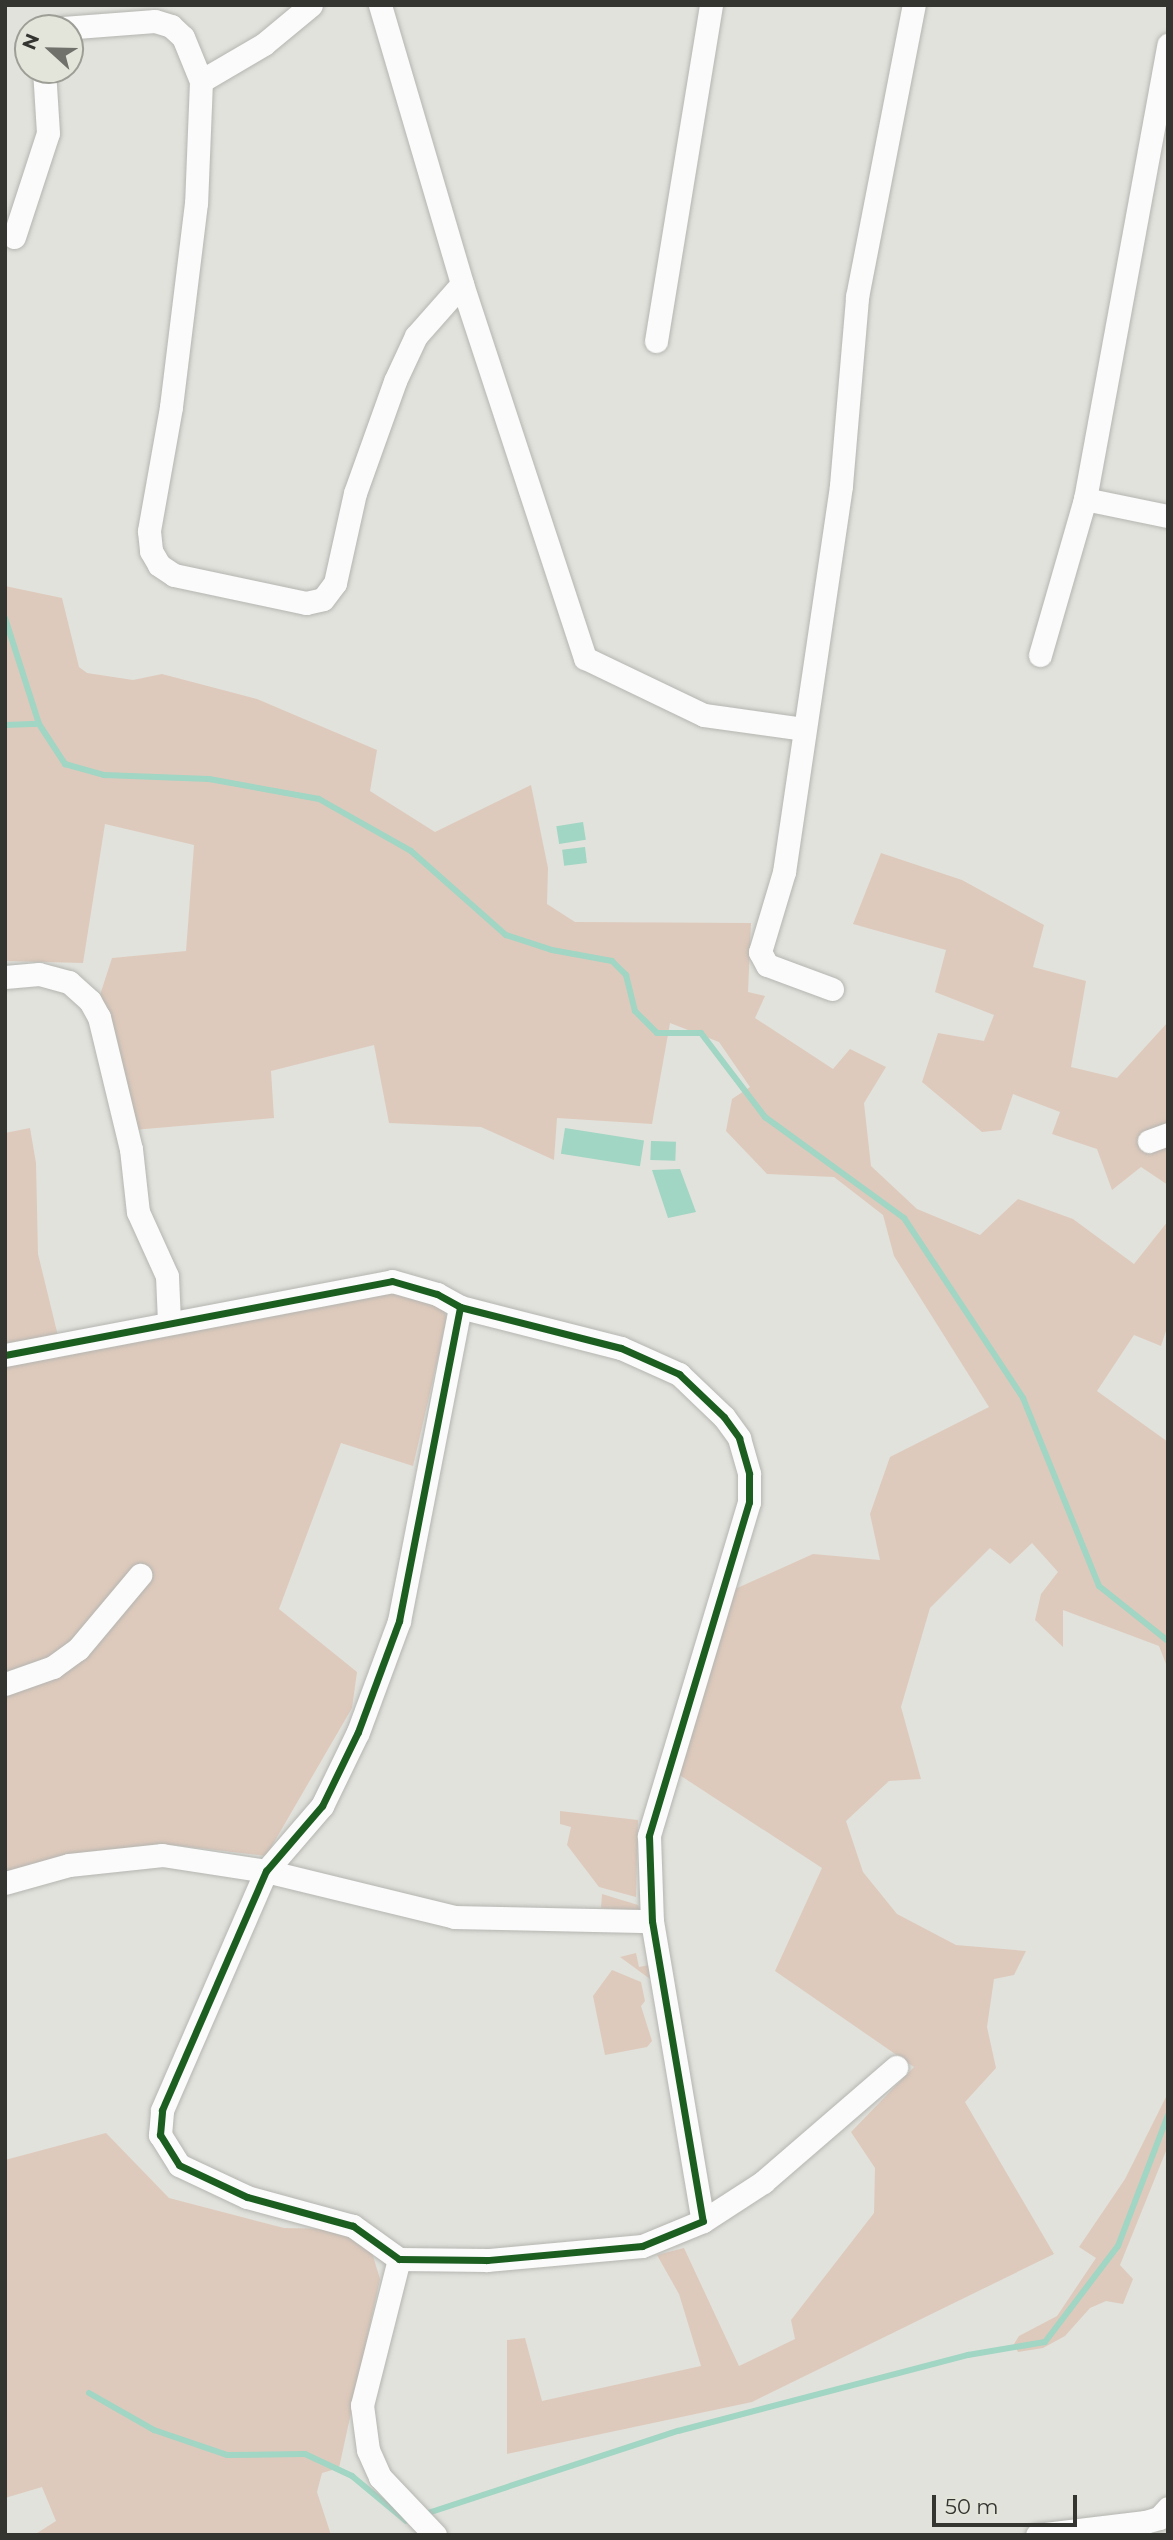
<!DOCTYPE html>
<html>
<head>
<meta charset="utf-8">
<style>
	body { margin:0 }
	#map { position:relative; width:1173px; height:2540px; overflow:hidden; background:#e1e2dc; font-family:Montserrat,sans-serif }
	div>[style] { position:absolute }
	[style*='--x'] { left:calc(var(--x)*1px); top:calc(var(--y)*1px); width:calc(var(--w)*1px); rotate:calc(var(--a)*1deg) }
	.green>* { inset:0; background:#decabc }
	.water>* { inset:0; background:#a1d5c4; transform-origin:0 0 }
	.stream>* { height:6px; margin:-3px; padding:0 3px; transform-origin:3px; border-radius:3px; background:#a1d5c4 }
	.roads { filter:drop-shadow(0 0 2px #b5b5b1) drop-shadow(0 0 2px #b5b5b1) }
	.minor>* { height:23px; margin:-11.5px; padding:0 11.5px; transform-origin:11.5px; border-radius:11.5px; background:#fafbfa }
	.cycleway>* { height:7px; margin:-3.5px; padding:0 3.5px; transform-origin:3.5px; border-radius:3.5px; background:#1b5e20 }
	span { translate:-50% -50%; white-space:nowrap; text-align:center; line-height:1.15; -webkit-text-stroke:6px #e3e4da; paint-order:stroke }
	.frame { position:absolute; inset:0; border:7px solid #343430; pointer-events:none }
	.north { position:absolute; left:14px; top:14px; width:70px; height:70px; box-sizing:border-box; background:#e3e4da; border:2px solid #9d9e96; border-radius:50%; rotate:292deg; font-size:19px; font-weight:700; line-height:28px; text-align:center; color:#343430 }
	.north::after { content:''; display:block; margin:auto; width:24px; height:32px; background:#71716c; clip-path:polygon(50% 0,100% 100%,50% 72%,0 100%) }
	.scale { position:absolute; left:932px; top:2495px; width:145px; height:32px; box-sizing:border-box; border:4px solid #343430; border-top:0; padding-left:9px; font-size:21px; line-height:24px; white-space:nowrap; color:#343430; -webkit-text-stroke:5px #e3e4da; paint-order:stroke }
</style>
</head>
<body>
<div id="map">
	<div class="green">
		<i style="clip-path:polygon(5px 586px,62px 598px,79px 667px,87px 673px,133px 680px,162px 674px,257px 699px,377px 750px,370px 791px,435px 832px,531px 785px,548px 868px,547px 904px,575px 922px,751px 923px,748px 992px,765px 996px,755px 1018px,833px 1069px,850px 1049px,886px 1067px,864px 1103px,871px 1166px,917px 1209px,980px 1235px,1018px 1199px,1073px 1219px,1134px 1264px,1168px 1221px,1168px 1325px,1161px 1346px,1134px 1335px,1097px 1391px,1168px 1442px,1168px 1669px,1159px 1646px,1063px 1610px,1063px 1647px,1035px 1620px,1041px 1594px,1058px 1572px,1032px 1543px,1010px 1564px,990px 1548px,930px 1608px,901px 1707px,921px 1779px,889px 1781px,846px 1821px,863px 1872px,897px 1914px,956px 1945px,1026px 1951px,1014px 1975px,994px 1979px,987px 2027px,996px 2068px,965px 2102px,1054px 2254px,752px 2402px,507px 2454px,507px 2340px,525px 2338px,542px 2401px,701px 2366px,679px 2294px,657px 2255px,684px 2248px,739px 2366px,795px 2339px,791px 2320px,874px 2213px,875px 2168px,851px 2132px,914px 2067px,775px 1971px,822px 1868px,678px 1774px,735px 1589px,813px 1554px,880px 1560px,870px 1514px,890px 1457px,989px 1407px,894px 1256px,883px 1215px,834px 1177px,767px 1174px,726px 1131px,732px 1099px,750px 1087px,719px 1042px,670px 1023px,652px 1124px,557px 1118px,554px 1160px,481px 1127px,389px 1123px,374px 1045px,271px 1071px,274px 1118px,133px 1130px,99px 998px,112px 958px,186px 951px,194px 845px,105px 824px,83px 963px,5px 961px)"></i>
		<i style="clip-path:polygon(881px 853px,962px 880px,1044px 925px,1033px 967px,1086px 981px,1071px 1067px,1117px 1078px,1168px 1022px,1168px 1185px,1141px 1167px,1112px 1190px,1097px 1149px,1052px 1134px,1060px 1112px,1013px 1094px,1001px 1130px,982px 1132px,922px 1082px,938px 1033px,984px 1041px,994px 1015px,935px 992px,946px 950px,853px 924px)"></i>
		<i style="clip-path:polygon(30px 1128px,36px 1163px,38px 1254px,59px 1340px,5px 1349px,5px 1133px)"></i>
		<i style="clip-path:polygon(371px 1292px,410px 1293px,442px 1306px,447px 1319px,413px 1466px,341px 1443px,279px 1609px,357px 1672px,352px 1708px,266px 1856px,173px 1845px,5px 1875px,5px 1367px)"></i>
		<i style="clip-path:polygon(560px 1811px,638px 1820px,636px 1897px,599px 1887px,567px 1845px,571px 1827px,560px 1824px)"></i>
		<i style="clip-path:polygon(602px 1894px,638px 1905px,640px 1911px,601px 1908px)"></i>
		<i style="clip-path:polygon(636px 1953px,639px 1967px,649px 1965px,650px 1979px,620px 1957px)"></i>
		<i style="clip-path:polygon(612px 1970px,641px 1982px,645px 2001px,641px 2006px,652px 2041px,647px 2047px,605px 2055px,593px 1996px)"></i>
		<i style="clip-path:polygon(1168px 2093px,1168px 2146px,1120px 2265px,1133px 2279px,1123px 2304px,1106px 2301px,1090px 2308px,1065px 2336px,1043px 2348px,1018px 2352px,1014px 2344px,1019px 2336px,1057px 2316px,1096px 2258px,1079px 2247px,1125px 2179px)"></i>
		<i style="clip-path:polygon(106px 2133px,169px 2198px,284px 2228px,334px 2229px,370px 2246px,380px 2279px,339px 2468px,322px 2473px,317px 2492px,331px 2535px,34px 2535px,56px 2521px,42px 2487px,5px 2498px,5px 2160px)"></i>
	</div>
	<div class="water">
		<i style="left:583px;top:822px;width:18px;height:27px;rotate:81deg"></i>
		<i style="left:585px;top:847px;width:16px;height:23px;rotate:83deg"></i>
		<i style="left:565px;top:1128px;width:80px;height:26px;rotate:9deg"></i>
		<i style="left:651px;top:1141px;width:25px;height:19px;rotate:2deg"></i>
		<i style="clip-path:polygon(680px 1169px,696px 1212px,668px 1218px,652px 1170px)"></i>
	</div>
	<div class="stream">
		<i style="--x:5;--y:618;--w:111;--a:72.2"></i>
		<i style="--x:39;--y:724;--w:48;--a:57"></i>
		<i style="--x:65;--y:764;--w:41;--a:15.8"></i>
		<i style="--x:104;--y:775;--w:105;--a:2.2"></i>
		<i style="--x:209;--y:779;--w:112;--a:10.3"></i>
		<i style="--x:319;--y:799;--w:106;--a:29.5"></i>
		<i style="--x:411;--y:851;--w:127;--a:41.5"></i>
		<i style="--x:506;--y:935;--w:48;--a:18.1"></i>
		<i style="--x:552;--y:950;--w:61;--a:10.4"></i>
		<i style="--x:612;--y:961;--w:20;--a:45"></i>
		<i style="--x:626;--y:975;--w:37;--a:76"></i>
		<i style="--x:635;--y:1011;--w:31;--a:45"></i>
		<i style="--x:657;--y:1033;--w:44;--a:0"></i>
		<i style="--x:701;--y:1033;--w:106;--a:52.7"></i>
		<i style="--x:765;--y:1117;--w:172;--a:36"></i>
		<i style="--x:904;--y:1218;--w:216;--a:56.5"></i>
		<i style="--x:1023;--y:1398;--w:203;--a:68"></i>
		<i style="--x:1099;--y:1586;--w:88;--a:38.6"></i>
		<i style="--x:5;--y:725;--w:34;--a:-2"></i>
		<i style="--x:89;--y:2393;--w:75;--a:29.6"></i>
		<i style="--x:154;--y:2430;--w:77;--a:18.9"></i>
		<i style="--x:227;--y:2455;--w:78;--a:-0.7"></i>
		<i style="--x:305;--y:2454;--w:52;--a:25.1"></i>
		<i style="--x:352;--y:2476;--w:70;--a:39.8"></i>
		<i style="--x:425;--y:2514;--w:266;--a:-18.2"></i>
		<i style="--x:678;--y:2431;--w:300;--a:-14.7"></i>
		<i style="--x:968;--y:2355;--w:78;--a:-9.6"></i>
		<i style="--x:1045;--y:2342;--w:121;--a:-52.8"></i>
		<i style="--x:1118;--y:2246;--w:140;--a:-69.1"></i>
	</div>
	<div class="roads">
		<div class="minor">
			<i style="--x:380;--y:5;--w:291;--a:73.6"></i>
			<i style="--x:462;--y:284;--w:394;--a:71.8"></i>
			<i style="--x:585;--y:658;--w:132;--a:25.6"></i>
			<i style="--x:704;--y:715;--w:100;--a:8"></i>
			<i style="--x:63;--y:28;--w:92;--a:-4.4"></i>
			<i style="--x:155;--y:21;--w:17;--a:17"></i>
			<i style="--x:171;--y:26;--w:16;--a:43"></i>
			<i style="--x:183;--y:37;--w:48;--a:67.8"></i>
			<i style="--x:201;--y:81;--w:122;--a:92.3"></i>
			<i style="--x:196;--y:203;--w:206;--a:97"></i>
			<i style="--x:171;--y:407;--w:126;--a:100.1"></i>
			<i style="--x:149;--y:531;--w:20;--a:84"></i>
			<i style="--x:151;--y:551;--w:16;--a:60"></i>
			<i style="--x:159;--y:565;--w:18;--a:34"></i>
			<i style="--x:174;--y:575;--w:135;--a:12"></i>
			<i style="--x:306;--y:603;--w:17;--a:-13"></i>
			<i style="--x:323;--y:599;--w:20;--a:-53"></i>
			<i style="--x:335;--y:583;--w:92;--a:-77.5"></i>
			<i style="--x:355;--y:493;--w:119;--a:-70.3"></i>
			<i style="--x:395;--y:381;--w:50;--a:-65"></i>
			<i style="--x:416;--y:336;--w:69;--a:-48.5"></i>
			<i style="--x:201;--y:81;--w:73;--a:-30.4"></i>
			<i style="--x:264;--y:44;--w:61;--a:-39.7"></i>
			<i style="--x:14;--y:237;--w:109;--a:-71.9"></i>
			<i style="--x:48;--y:133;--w:63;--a:-93.6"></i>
			<i style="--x:656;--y:341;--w:340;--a:-80.7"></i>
			<i style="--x:1085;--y:499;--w:85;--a:11.6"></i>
			<i style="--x:1040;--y:655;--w:162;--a:-73.9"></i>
			<i style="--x:1085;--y:499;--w:462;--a:-79.6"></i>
			<i style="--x:5;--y:977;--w:34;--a:-5"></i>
			<i style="--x:39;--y:974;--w:31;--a:15"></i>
			<i style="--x:69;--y:982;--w:28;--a:42"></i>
			<i style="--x:90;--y:1001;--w:18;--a:61"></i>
			<i style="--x:99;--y:1017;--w:136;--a:76.4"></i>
			<i style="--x:131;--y:1149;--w:63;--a:83.7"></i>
			<i style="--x:138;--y:1212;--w:70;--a:65.6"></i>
			<i style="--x:167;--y:1276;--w:46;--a:87.5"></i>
			<i style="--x:832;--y:989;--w:69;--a:-159.7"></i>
			<i style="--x:767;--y:965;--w:15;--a:-118"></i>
			<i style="--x:760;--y:952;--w:84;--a:-73.3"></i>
			<i style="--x:784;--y:872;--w:391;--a:-81.6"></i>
			<i style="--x:841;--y:485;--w:189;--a:-85.1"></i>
			<i style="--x:857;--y:297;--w:298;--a:-79"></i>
			<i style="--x:1149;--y:1141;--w:20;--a:-20"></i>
			<i style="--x:5;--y:1355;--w:394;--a:-10.8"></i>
			<i style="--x:392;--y:1281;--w:47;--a:16.1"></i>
			<i style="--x:437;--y:1294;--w:26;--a:29"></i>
			<i style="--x:460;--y:1307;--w:166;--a:14.3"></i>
			<i style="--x:621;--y:1348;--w:64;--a:24.1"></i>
			<i style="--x:679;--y:1374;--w:62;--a:43.7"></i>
			<i style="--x:724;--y:1417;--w:26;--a:54"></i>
			<i style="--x:739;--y:1438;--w:37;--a:74"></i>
			<i style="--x:749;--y:1474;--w:28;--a:90"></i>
			<i style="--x:749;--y:1502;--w:349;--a:106.7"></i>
			<i style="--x:649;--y:1836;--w:85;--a:88"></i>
			<i style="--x:652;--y:1921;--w:304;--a:80.4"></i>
			<i style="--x:703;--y:2221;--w:66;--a:157.7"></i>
			<i style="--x:642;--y:2246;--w:156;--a:174.8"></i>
			<i style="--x:487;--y:2260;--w:88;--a:-179.3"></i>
			<i style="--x:399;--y:2259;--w:57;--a:-144.3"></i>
			<i style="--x:353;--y:2226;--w:110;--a:-164.7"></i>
			<i style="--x:247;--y:2197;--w:75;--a:-154.8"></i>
			<i style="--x:179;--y:2165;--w:36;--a:-122"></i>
			<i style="--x:160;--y:2135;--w:25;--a:-85"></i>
			<i style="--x:162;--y:2110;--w:261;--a:-66.5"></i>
			<i style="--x:266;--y:1871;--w:86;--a:-49.3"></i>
			<i style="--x:322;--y:1806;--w:82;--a:-64.1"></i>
			<i style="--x:358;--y:1732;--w:118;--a:-69.7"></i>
			<i style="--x:399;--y:1621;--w:320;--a:-79"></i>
			<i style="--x:5;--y:1684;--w:51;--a:-19.5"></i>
			<i style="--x:53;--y:1667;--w:31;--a:-36"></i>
			<i style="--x:78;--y:1649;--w:97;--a:-50"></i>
			<i style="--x:5;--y:1883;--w:66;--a:-15.7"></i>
			<i style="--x:69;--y:1865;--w:94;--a:-6.1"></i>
			<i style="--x:162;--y:1855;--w:105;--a:8.7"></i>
			<i style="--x:266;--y:1871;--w:194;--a:13.7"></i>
			<i style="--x:454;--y:1917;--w:198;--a:1.2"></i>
			<i style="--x:703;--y:2221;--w:72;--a:-33"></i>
			<i style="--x:763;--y:2182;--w:176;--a:-40.8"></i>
			<i style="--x:399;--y:2259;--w:151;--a:104.2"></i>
			<i style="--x:362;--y:2405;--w:45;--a:82.4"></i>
			<i style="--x:368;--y:2450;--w:30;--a:66"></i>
			<i style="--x:380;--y:2477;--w:80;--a:46.5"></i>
			<i style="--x:1037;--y:2535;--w:109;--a:-6.9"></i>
			<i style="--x:1145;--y:2522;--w:15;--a:-16"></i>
			<i style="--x:1159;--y:2518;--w:13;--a:-48"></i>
		</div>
	</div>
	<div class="cycleway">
		<i style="--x:5;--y:1355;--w:394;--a:-10.8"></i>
		<i style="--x:392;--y:1281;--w:47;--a:16.1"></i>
		<i style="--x:437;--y:1294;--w:26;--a:29"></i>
		<i style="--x:460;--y:1307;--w:166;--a:14.3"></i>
		<i style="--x:621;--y:1348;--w:64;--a:24.1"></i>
		<i style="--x:679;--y:1374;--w:62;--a:43.7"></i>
		<i style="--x:724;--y:1417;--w:26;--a:54"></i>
		<i style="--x:739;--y:1438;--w:37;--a:74"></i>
		<i style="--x:749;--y:1474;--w:28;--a:90"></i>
		<i style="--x:749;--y:1502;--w:349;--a:106.7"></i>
		<i style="--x:649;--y:1836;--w:85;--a:88"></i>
		<i style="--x:652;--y:1921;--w:304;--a:80.4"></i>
		<i style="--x:703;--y:2221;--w:66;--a:157.7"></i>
		<i style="--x:642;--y:2246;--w:156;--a:174.8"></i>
		<i style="--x:487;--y:2260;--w:88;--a:-179.3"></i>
		<i style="--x:399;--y:2259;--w:57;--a:-144.3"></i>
		<i style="--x:353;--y:2226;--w:110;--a:-164.7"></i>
		<i style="--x:247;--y:2197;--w:75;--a:-154.8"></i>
		<i style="--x:179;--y:2165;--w:36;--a:-122"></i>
		<i style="--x:160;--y:2135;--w:25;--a:-85"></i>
		<i style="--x:162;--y:2110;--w:261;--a:-66.5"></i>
		<i style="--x:266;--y:1871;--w:86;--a:-49.3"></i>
		<i style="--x:322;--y:1806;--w:82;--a:-64.1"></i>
		<i style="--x:358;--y:1732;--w:118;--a:-69.7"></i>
		<i style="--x:399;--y:1621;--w:320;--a:-79"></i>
	</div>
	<div class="frame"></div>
	<div class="north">N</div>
	<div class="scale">50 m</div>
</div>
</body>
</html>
